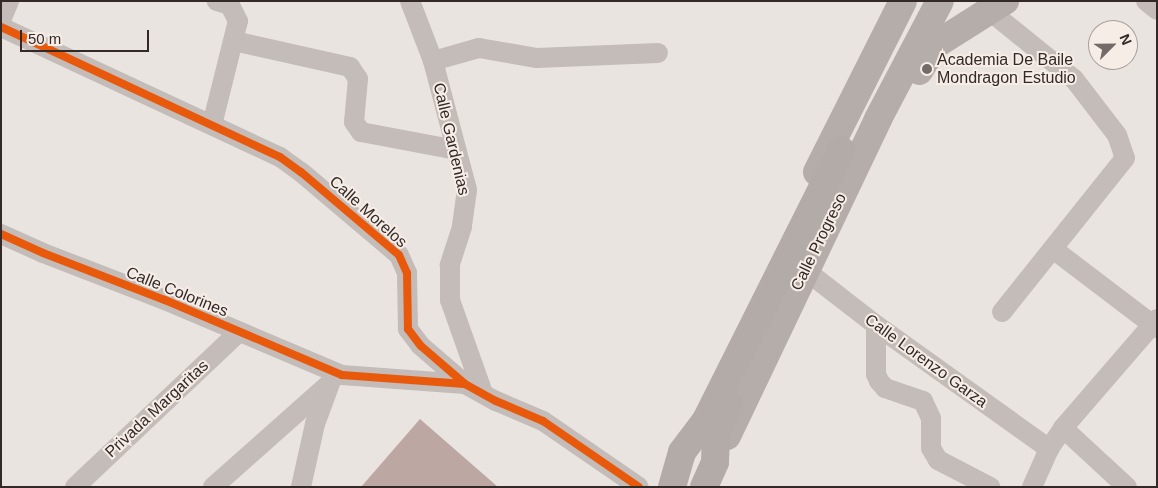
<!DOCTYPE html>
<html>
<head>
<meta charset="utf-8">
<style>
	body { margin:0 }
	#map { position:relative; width:1158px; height:488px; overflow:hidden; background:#eae4e0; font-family:Helvetica,sans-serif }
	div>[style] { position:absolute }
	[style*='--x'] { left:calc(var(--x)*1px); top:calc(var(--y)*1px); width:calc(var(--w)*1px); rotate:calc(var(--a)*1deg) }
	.building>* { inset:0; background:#bca7a3 }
	.street>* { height:20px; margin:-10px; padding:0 10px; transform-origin:10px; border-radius:10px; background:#c3bcb9 }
	.secondary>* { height:28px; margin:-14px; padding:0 14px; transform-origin:14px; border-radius:14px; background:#b4adaa }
	.primary>* { height:28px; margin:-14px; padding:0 14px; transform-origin:14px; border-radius:14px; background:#b2aba8 }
	.cycleway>* { height:8px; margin:-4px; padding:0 4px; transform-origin:4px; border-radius:4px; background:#e8590c }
	.dots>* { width:14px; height:14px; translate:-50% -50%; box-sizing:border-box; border:2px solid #f7ede7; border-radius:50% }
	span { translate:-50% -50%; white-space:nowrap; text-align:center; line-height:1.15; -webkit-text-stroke:4px #f7ede7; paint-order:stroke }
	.poi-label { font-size:16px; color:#332a28 }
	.left { translate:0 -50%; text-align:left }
	.street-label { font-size:16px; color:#332a28 }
	.frame { position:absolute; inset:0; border:2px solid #332a28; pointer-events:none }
	.north { position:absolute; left:1088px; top:20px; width:50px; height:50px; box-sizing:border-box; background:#f7ede7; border:1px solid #a99f9b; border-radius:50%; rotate:67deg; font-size:14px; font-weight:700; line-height:20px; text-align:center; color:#332a28 }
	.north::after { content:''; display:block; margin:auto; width:18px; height:22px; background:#736b68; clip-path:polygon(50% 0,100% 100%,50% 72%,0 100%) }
	.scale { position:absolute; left:20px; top:30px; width:129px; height:22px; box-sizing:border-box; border:2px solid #332a28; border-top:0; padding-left:6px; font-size:15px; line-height:18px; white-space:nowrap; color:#332a28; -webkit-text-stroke:4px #f7ede7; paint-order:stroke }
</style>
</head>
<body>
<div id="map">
	<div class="building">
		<i style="clip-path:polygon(420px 419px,498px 487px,361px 487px)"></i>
	</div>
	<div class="street">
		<i style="--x:410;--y:1;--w:64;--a:69"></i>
		<i style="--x:433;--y:61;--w:133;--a:75.2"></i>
		<i style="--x:467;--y:190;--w:37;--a:98"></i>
		<i style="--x:462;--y:227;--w:40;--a:108"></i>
		<i style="--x:450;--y:265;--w:35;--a:90"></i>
		<i style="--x:450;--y:300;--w:99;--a:70.5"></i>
		<i style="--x:1146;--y:1;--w:14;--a:39"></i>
		<i style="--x:991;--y:12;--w:107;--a:38.9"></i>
		<i style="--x:1074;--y:79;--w:71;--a:52.5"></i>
		<i style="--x:1117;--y:135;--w:24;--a:71"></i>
		<i style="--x:1125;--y:158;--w:197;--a:128.6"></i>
		<i style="--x:1;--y:20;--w:21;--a:-67"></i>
		<i style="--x:1;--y:27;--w:308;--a:25"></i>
		<i style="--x:280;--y:157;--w:26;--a:36"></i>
		<i style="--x:301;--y:172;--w:128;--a:40.3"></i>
		<i style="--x:399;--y:255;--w:20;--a:66"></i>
		<i style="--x:407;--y:273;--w:56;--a:89"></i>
		<i style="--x:408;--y:329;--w:21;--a:53"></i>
		<i style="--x:421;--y:346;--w:58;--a:40.8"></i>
		<i style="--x:465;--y:384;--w:35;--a:29"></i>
		<i style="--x:496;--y:401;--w:51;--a:23.1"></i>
		<i style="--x:543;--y:421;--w:116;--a:34.5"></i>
		<i style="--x:234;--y:41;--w:119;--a:12.6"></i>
		<i style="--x:350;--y:67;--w:14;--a:56"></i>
		<i style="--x:358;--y:79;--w:43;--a:95.3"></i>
		<i style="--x:354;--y:122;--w:12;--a:55"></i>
		<i style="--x:361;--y:132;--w:97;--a:10.7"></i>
		<i style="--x:433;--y:61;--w:48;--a:-15.8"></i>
		<i style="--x:479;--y:48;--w:59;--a:9.8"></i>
		<i style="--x:537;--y:58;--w:121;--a:-2.4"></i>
		<i style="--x:212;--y:125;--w:107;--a:-76"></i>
		<i style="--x:238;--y:21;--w:18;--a:-117"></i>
		<i style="--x:230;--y:5;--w:14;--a:-163"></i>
		<i style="--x:1;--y:234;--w:46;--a:24.3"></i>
		<i style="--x:43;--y:253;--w:131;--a:21.1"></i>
		<i style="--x:165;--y:300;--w:192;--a:23"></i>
		<i style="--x:342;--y:375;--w:123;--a:4.2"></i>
		<i style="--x:1053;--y:249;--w:131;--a:37.2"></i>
		<i style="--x:805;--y:270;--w:90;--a:37.8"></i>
		<i style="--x:876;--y:325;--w:213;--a:35.6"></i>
		<i style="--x:876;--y:325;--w:49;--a:90"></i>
		<i style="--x:876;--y:374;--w:8;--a:67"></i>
		<i style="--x:879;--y:381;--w:9;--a:49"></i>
		<i style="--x:885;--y:388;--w:40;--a:18.9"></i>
		<i style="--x:923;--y:401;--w:19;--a:65"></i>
		<i style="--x:931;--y:418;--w:30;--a:90"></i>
		<i style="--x:931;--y:448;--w:14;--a:60"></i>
		<i style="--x:938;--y:460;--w:59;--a:27.4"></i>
		<i style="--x:1063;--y:428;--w:87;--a:42.7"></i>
		<i style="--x:75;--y:487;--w:226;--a:-43.4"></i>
		<i style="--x:213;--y:487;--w:157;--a:-41.6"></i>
		<i style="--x:301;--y:487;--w:65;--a:-77.5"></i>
		<i style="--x:315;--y:424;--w:40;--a:-69.8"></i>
		<i style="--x:1032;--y:487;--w:42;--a:-65.9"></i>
		<i style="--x:1049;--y:449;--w:25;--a:-56"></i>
		<i style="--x:1063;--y:428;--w:144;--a:-49.2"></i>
	</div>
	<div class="secondary">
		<i style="--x:919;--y:71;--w:31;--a:-58"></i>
		<i style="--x:935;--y:45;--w:83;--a:-32.2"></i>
		<i style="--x:817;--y:172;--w:191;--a:-63.3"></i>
		<i style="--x:727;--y:436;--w:351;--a:-64.5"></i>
		<i style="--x:878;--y:119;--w:133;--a:-62.3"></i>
	</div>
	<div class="primary">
		<i style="--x:672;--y:487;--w:36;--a:-74"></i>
		<i style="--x:682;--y:452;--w:38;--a:-53"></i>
		<i style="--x:705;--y:422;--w:304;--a:-63.4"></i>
		<i style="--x:704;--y:487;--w:27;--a:-66"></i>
		<i style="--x:715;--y:462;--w:29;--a:-88"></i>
		<i style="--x:716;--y:433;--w:32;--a:-66"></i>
	</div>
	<div class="cycleway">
		<i style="--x:1;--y:27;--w:308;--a:25"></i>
		<i style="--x:280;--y:157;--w:26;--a:36"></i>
		<i style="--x:301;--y:172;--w:128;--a:40.3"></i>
		<i style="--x:399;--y:255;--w:20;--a:66"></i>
		<i style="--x:407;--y:273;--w:56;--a:89"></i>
		<i style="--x:408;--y:329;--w:21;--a:53"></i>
		<i style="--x:421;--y:346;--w:58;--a:40.8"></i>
		<i style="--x:465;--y:384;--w:35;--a:29"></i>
		<i style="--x:496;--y:401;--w:51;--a:23.1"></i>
		<i style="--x:543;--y:421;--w:116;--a:34.5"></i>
		<i style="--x:1;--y:234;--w:46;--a:24.3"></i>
		<i style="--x:43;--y:253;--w:131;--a:21.1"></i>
		<i style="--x:165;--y:300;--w:192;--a:23"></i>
		<i style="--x:342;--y:375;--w:123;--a:4.2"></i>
	</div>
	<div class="dots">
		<i style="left:927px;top:69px;background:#736b68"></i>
	</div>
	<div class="poi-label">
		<span class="left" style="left:937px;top:69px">Academia De Baile<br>Mondragon Estudio</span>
	</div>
	<div class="street-label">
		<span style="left:451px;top:139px;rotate:77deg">Calle Gardenias</span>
		<span style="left:368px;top:212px;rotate:42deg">Calle Morelos</span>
		<span style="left:819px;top:242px;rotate:-64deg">Calle Progreso</span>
		<span style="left:177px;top:292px;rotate:22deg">Calle Colorines</span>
		<span style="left:926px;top:361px;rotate:36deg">Calle Lorenzo Garza</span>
		<span style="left:157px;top:409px;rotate:-43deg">Privada Margaritas</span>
	</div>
	<div class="frame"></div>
	<div class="north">N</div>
	<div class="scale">50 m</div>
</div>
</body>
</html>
